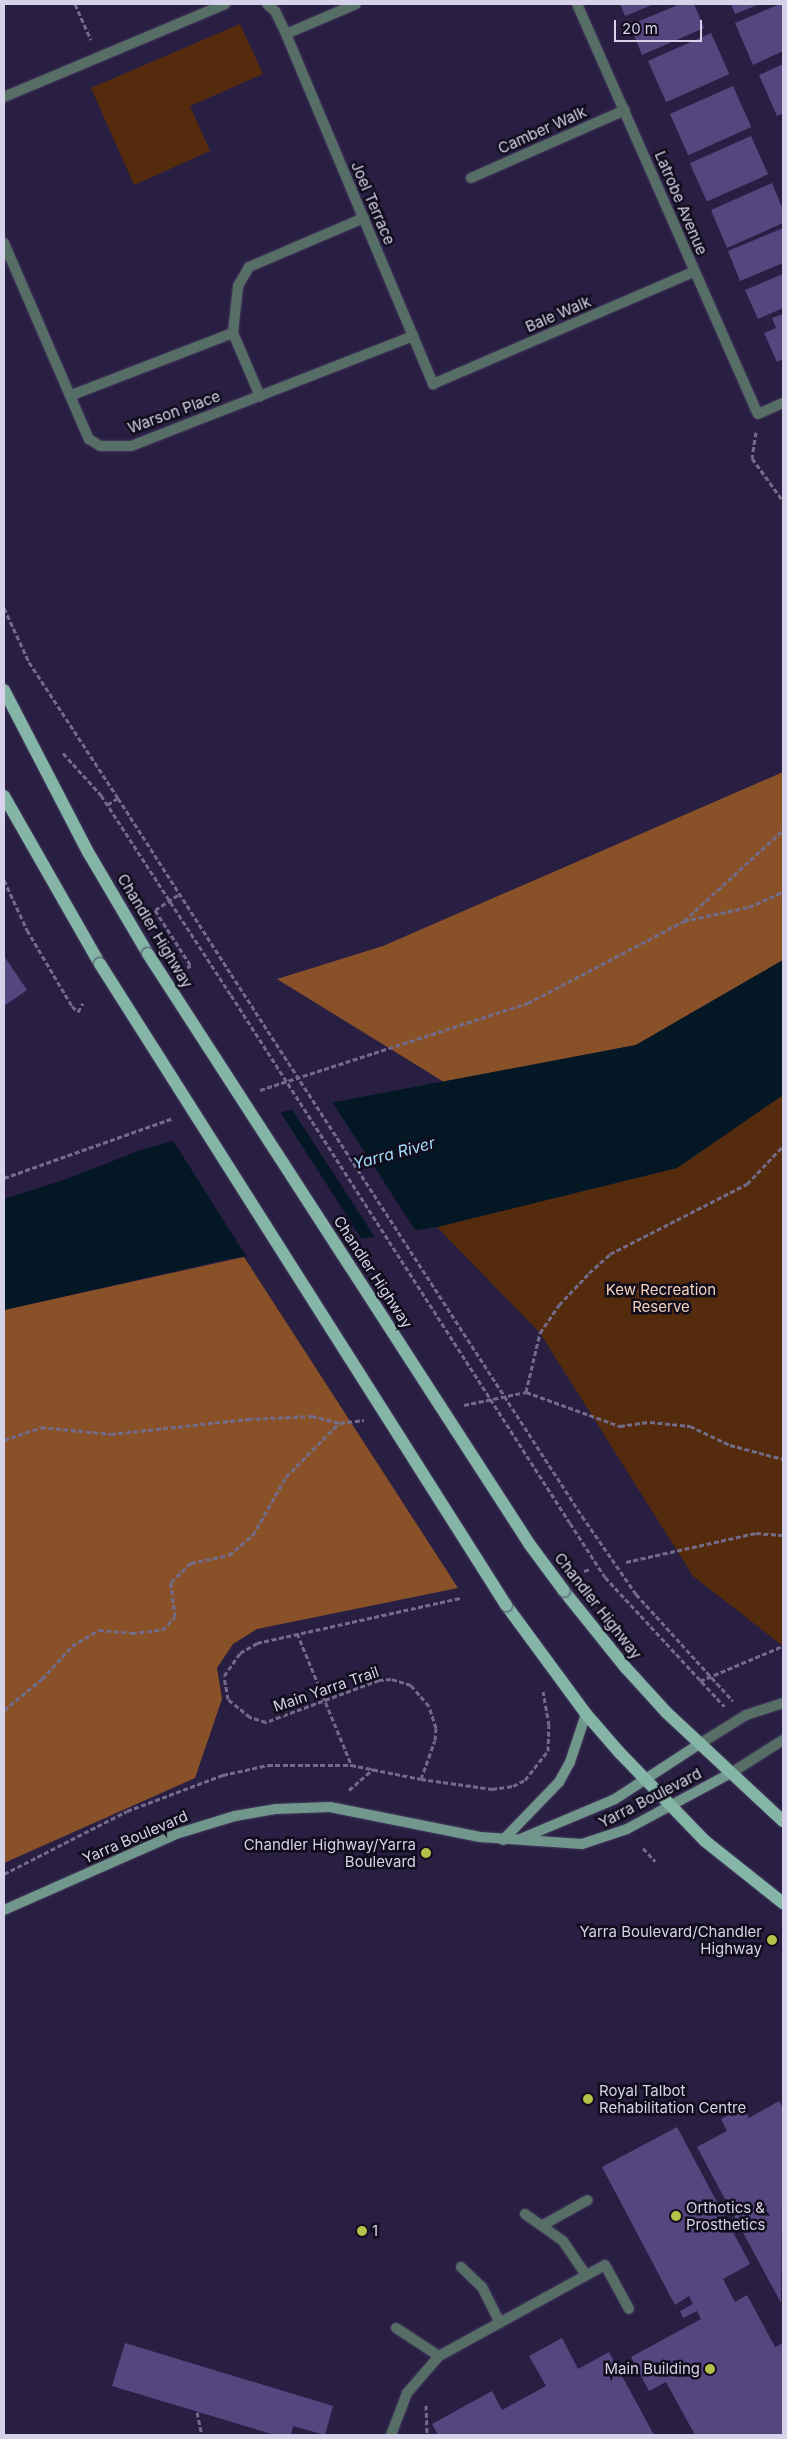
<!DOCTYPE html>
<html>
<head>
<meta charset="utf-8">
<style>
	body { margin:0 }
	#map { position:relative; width:787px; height:2439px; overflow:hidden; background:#291f43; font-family:Inter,sans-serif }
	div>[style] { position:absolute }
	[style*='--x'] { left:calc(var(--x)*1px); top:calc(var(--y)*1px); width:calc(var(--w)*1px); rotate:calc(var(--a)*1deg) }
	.green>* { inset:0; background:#542c0d }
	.forest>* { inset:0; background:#895128 }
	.water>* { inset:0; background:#031824 }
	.pier>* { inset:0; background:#291f43 }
	.building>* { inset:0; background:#564680; transform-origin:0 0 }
	.path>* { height:3px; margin-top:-1.5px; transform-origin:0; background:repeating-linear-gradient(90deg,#726b89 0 5px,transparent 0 7.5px) }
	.roads { filter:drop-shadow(0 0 1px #453c5e) drop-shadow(0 0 1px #453c5e) }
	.lane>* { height:10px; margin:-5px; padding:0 5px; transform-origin:5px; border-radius:5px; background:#576e67 }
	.street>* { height:10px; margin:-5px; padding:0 5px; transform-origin:5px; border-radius:5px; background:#576e67 }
	.secondary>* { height:10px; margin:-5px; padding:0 5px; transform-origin:5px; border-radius:5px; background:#71968b }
	.primary>* { height:12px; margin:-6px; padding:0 6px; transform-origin:6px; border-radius:6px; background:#85b5a7 }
	.path-bridge>* { height:3px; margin-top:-1.5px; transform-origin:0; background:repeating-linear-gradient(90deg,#726b89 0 5px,transparent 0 7.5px) }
	.bridges { filter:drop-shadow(0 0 1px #453c5e) drop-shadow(0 0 1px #453c5e) }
	.primary-bridge>* { height:12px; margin:-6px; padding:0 6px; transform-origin:6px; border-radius:6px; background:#85b5a7 }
	.dots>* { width:14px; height:14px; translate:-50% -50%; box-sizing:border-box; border:2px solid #110d1c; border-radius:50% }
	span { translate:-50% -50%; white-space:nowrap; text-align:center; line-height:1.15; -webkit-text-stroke:5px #110d1c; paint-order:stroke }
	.street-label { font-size:15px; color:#d6d2e9 }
	.park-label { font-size:15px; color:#f4d1bb }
	.poi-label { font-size:15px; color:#d6d2e9 }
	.right { translate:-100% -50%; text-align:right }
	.left { translate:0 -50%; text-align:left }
	.water-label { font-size:16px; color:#a5deff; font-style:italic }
	.frame { position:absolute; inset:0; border:5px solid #d6d2e9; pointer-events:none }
	.scale { position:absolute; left:614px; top:20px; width:88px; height:22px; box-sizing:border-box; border:2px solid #d6d2e9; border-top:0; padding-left:6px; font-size:15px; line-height:18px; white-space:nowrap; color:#d6d2e9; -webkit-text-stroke:4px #110d1c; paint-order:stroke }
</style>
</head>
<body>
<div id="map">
	<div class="green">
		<i style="clip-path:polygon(240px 24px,263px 74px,190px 106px,210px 151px,134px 185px,91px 88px)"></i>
		<i style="clip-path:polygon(783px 1095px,783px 1646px,693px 1576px,540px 1333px,437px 1227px,677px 1168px)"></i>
	</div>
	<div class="forest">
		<i style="clip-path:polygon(783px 772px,783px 960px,636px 1045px,444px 1082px,277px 979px,383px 946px)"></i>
		<i style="clip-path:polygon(244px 1257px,458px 1588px,257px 1629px,233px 1644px,217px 1668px,222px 1699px,195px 1778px,4px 1863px,4px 1310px)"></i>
	</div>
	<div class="water">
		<i style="clip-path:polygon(783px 960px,783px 1095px,677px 1168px,437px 1227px,229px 1259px,4px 1310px,4px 1199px,64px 1180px,141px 1150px,256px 1117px,636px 1045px)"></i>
	</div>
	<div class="pier">
		<i style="clip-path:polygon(331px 1100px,417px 1233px,376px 1239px,291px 1108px)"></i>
		<i style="clip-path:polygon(279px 1110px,363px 1241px,248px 1259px,172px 1139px)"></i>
	</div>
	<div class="building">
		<i style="clip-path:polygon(620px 4px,654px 4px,625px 16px)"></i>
		<i style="clip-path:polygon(680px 4px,694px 4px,704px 28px,642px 55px,630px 25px)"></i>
		<i style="clip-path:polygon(731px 4px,760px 4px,735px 14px)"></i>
		<i style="clip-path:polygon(780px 4px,783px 4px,783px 51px,753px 65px,735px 23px)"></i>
		<i style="left:711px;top:33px;width:45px;height:69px;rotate:66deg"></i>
		<i style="clip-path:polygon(783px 64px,783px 113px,777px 116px,759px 75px)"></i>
		<i style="left:733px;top:86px;width:45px;height:69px;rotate:66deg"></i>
		<i style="left:751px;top:136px;width:42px;height:67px;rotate:66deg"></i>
		<i style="clip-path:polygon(772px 183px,783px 210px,783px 223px,727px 248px,711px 210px)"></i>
		<i style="clip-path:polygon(783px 228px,783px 263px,740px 281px,728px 251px)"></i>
		<i style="clip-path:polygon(783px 274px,783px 308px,758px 319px,745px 290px)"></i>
		<i style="clip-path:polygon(783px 314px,783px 359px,777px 362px,764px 333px,776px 328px,772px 318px)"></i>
		<i style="clip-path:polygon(4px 956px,27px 990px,4px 1006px)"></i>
		<i style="clip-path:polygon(779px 2101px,783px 2108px,781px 2303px,697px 2147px,727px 2131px,721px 2119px,743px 2107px,749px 2118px)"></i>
		<i style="clip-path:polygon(677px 2127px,750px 2264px,723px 2279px,735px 2302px,747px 2295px,775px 2347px,783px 2343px,783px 2435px,695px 2435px,666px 2382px,649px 2391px,631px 2357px,701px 2319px,697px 2311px,683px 2318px,680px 2311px,693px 2304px,689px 2296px,675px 2305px,602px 2167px)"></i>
		<i style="clip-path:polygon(562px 2338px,578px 2369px,609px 2352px,654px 2435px,438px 2435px,432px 2424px,492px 2391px,502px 2410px,546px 2386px,529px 2356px)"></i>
		<i style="clip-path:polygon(125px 2343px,333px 2406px,325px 2435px,293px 2426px,291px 2435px,275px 2435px,112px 2386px)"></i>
	</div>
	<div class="path">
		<i style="--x:75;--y:4;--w:39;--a:66"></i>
		<i style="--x:756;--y:432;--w:26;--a:99"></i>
		<i style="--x:752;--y:458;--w:53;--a:54.2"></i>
		<i style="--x:4;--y:608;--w:60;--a:65.2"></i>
		<i style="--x:29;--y:662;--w:163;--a:56.8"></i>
		<i style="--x:118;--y:798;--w:13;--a:148"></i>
		<i style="--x:63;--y:753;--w:57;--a:47.9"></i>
		<i style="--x:101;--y:795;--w:239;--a:57"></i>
		<i style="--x:118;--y:798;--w:209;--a:57.3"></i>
		<i style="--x:4;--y:880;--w:55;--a:65.3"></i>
		<i style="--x:27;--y:930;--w:88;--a:59.4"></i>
		<i style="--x:72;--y:1006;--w:8;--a:45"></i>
		<i style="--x:78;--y:1012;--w:10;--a:-61"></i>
		<i style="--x:178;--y:895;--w:27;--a:147"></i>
		<i style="--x:155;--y:910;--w:67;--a:57.3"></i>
		<i style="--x:191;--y:966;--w:4;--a:166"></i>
		<i style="--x:684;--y:921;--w:134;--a:-42.6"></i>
		<i style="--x:260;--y:1090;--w:282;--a:-18"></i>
		<i style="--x:528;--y:1003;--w:176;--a:-27.7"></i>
		<i style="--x:684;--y:921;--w:66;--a:-12.2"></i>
		<i style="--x:749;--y:907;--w:37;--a:-24"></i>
		<i style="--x:4;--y:1178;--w:179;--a:-19.5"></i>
		<i style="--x:526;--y:1392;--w:61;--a:-76.7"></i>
		<i style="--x:540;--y:1333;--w:34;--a:-56"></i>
		<i style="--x:559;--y:1305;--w:44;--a:-46.8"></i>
		<i style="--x:589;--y:1273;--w:28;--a:-42"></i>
		<i style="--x:610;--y:1254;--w:154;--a:-27.1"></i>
		<i style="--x:747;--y:1184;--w:52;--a:-46.5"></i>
		<i style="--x:464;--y:1405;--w:63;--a:-11.8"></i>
		<i style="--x:526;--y:1392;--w:100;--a:19.9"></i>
		<i style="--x:620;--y:1426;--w:30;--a:-8"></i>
		<i style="--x:650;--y:1422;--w:40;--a:5.7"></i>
		<i style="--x:690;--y:1426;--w:44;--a:25.4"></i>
		<i style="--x:730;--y:1445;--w:55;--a:14.8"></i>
		<i style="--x:4;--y:1440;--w:39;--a:-19"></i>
		<i style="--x:41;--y:1427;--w:70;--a:5.7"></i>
		<i style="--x:111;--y:1434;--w:138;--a:-6.2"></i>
		<i style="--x:248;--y:1419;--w:64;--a:-2.7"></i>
		<i style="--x:312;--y:1416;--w:29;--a:14"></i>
		<i style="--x:340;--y:1423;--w:24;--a:-7"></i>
		<i style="--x:582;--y:1516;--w:95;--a:55.3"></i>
		<i style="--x:636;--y:1594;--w:144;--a:47.8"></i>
		<i style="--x:570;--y:1523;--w:64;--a:57.1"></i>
		<i style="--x:605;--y:1577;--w:176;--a:47.3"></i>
		<i style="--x:626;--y:1562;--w:133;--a:-12.6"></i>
		<i style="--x:756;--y:1533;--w:27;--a:4"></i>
		<i style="--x:584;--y:1571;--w:6;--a:-18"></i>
		<i style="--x:297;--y:1633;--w:142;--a:67.6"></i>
		<i style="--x:700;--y:1681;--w:90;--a:-22.9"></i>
		<i style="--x:4;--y:1710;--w:49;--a:-39.2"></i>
		<i style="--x:42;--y:1679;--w:45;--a:-47.7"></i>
		<i style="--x:72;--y:1646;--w:31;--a:-31"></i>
		<i style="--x:99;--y:1630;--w:33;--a:5"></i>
		<i style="--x:132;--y:1633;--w:30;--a:-6"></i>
		<i style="--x:162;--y:1630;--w:18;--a:-45"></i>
		<i style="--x:175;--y:1617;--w:35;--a:-97"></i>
		<i style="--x:171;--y:1582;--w:28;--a:-44"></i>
		<i style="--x:191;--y:1563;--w:39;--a:-12"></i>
		<i style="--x:229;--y:1555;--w:31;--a:-40"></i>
		<i style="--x:253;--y:1535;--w:67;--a:-60.4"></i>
		<i style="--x:286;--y:1477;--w:76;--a:-45.5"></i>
		<i style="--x:421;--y:1779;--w:72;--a:8"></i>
		<i style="--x:492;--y:1789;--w:21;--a:-8"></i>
		<i style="--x:513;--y:1786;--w:13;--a:-27"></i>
		<i style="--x:525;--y:1780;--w:37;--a:-52"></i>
		<i style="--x:548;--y:1751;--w:26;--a:-88"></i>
		<i style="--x:549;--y:1725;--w:34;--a:-100"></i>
		<i style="--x:349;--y:1790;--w:32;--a:-41"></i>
		<i style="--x:643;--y:1848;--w:18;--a:47"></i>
		<i style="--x:4;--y:1874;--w:138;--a:-27.1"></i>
		<i style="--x:127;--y:1811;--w:103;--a:-20.6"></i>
		<i style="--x:223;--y:1775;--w:46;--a:-12.5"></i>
		<i style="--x:268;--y:1765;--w:83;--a:0"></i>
		<i style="--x:351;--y:1765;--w:71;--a:11.3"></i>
		<i style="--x:421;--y:1779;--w:41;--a:-70.3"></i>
		<i style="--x:435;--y:1740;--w:12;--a:-85"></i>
		<i style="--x:436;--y:1728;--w:23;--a:-108"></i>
		<i style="--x:429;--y:1706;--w:28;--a:-131"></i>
		<i style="--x:411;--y:1685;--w:21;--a:-163"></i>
		<i style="--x:391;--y:1679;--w:12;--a:175"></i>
		<i style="--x:379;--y:1680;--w:121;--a:159.6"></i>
		<i style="--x:266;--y:1722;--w:17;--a:-163"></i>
		<i style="--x:250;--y:1717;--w:28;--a:-141"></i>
		<i style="--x:228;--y:1699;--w:23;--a:-100"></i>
		<i style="--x:224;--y:1676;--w:28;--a:-55"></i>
		<i style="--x:240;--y:1653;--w:20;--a:-30"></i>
		<i style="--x:257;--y:1643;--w:208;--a:-12.5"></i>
		<i style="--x:426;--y:2405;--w:30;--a:88"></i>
		<i style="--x:197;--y:2412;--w:24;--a:78"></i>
	</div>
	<div class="roads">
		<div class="lane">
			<i style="--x:233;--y:333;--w:47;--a:-83.9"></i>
			<i style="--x:238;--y:286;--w:22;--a:-60"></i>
			<i style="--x:249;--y:267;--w:125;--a:-23.1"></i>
			<i style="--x:72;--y:395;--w:173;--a:-21.1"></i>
			<i style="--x:233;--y:333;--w:69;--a:66.8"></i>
			<i style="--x:701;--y:1743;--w:53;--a:-31.9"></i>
			<i style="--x:746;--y:1715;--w:39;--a:-18"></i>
			<i style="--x:731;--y:1773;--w:62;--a:-32.4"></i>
			<i style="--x:525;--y:2214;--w:47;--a:35.4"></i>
			<i style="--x:563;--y:2241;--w:41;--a:55.9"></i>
			<i style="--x:543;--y:2225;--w:51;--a:-29.1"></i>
			<i style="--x:461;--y:2267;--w:29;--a:44"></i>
			<i style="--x:482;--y:2287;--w:40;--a:63.4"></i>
			<i style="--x:396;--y:2328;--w:51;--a:33.1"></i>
			<i style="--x:391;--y:2435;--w:45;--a:-69.1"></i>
			<i style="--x:407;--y:2393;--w:49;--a:-49.1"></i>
			<i style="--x:439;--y:2356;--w:189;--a:-28.7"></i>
			<i style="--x:605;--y:2265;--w:50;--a:61.4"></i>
		</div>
		<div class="street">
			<i style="--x:267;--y:4;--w:11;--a:41"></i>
			<i style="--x:275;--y:11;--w:25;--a:64"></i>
			<i style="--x:286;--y:34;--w:76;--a:-23.2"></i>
			<i style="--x:577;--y:4;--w:448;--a:66.2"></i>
			<i style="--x:758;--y:414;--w:27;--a:-24"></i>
			<i style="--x:286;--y:34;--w:380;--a:67.2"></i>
			<i style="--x:433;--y:384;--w:285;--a:-23.3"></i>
			<i style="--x:4;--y:97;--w:240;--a:-22.8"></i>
			<i style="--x:471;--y:178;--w:168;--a:-23.8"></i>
			<i style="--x:4;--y:243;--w:214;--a:66.6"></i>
			<i style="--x:89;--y:439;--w:13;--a:32"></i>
			<i style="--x:100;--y:446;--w:31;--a:0"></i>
			<i style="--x:131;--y:446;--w:303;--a:-21.3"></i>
		</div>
		<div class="secondary">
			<i style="--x:520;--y:1839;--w:103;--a:-22.8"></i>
			<i style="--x:615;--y:1799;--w:103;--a:-33.1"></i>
			<i style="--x:503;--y:1840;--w:81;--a:-46"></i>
			<i style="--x:559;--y:1782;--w:23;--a:-61"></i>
			<i style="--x:570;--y:1762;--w:51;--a:-71.6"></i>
			<i style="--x:4;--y:1910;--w:188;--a:-23.8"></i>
			<i style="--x:176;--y:1834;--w:62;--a:-17"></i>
			<i style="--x:235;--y:1816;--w:42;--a:-9.7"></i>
			<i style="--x:276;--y:1809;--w:54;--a:-2.1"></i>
			<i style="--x:330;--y:1807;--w:153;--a:11.3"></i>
			<i style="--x:480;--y:1837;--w:102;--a:3.9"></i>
			<i style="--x:582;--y:1844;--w:47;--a:-18.4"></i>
			<i style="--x:627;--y:1829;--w:118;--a:-28.3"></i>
		</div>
		<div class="primary">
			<i style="--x:4;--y:690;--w:182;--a:62.6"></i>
			<i style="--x:88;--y:852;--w:118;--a:59.5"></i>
			<i style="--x:4;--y:796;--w:193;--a:60.3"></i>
			<i style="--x:564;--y:1591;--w:99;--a:51.2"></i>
			<i style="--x:626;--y:1668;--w:59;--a:47.7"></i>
			<i style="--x:666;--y:1712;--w:160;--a:43"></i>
			<i style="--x:506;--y:1605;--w:135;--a:53.7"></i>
			<i style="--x:586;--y:1714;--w:50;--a:49"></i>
			<i style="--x:619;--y:1752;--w:124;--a:46"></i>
			<i style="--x:705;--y:1841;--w:100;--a:38.5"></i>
		</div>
	</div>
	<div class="path-bridge">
		<i style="--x:231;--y:974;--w:646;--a:57.07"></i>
		<i style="--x:231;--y:995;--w:627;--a:57.3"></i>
	</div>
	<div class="bridges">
		<div class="primary-bridge">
			<i style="--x:148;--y:954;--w:704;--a:57.12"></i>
			<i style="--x:530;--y:1545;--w:57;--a:53.5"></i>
			<i style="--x:100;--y:964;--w:759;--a:57.65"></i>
		</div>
	</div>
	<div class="dots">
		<i style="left:426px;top:1853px;background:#b6c149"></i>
		<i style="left:772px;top:1940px;background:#b6c149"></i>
		<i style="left:588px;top:2099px;background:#b6c149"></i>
		<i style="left:676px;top:2216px;background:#b6c149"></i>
		<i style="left:362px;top:2231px;background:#b6c149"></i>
		<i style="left:710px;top:2369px;background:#b6c149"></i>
	</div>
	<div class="street-label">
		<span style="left:542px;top:130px;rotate:-24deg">Camber Walk</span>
		<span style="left:373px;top:203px;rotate:67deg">Joel Terrace</span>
		<span style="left:681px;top:203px;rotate:67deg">Latrobe Avenue</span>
		<span style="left:558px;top:314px;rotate:-23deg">Bale Walk</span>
		<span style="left:174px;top:412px;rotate:-20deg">Warson Place</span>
		<span style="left:155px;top:931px;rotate:59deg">Chandler Highway</span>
		<span style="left:373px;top:1272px;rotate:57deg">Chandler Highway</span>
		<span style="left:598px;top:1606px;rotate:52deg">Chandler Highway</span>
		<span style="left:326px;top:1689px;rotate:-19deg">Main Yarra Trail</span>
		<span style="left:650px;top:1798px;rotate:-27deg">Yarra Boulevard</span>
		<span style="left:135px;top:1837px;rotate:-23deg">Yarra Boulevard</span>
	</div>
	<div class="park-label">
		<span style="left:661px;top:1298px">Kew Recreation<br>Reserve</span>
	</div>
	<div class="poi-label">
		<span class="right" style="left:416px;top:1853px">Chandler Highway/Yarra<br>Boulevard</span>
		<span class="right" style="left:762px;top:1940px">Yarra Boulevard/Chandler<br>Highway</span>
		<span class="left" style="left:599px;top:2099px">Royal Talbot<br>Rehabilitation Centre</span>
		<span class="left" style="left:686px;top:2216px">Orthotics &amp;<br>Prosthetics</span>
		<span class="left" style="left:372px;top:2231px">1</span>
		<span class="right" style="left:700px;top:2369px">Main Building</span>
	</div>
	<div class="water-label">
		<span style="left:394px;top:1153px;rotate:-15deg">Yarra River</span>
	</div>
	<div class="frame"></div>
	<div class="scale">20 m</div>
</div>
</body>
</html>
